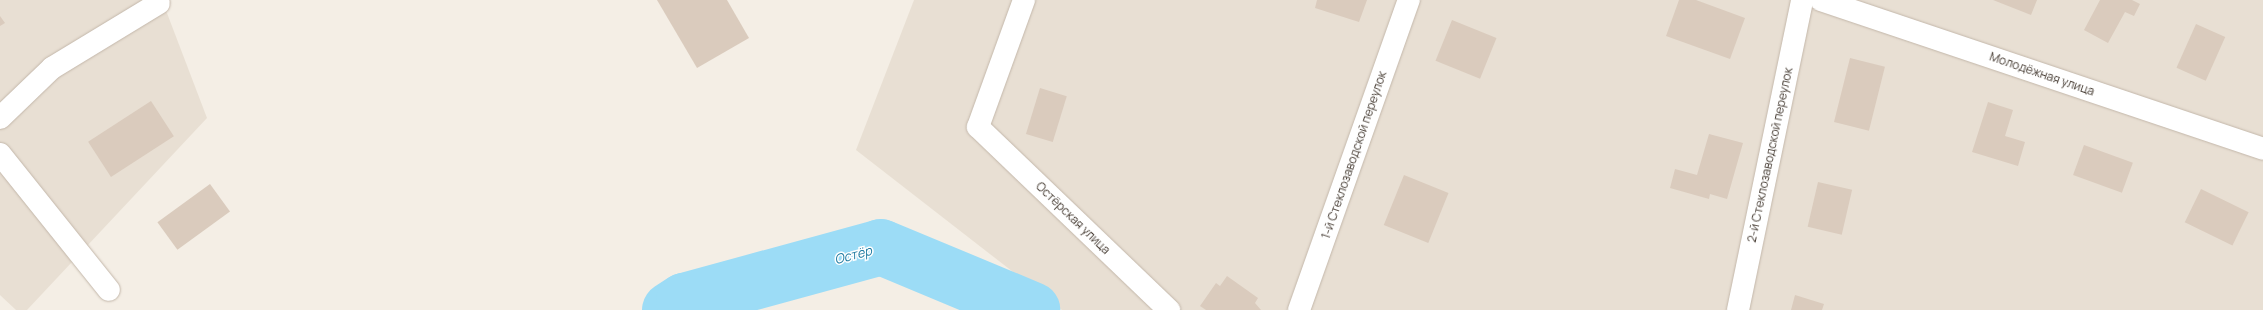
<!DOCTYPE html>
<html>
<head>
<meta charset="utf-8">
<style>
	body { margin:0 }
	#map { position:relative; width:2263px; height:310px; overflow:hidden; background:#f4eee5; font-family:Manrope,sans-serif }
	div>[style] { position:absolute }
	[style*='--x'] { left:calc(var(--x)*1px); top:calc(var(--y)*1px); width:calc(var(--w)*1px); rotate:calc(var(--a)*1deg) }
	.residential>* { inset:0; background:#e8dfd3 }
	.river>* { height:56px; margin:-28px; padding:0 28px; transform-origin:28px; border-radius:28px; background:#9cdcf6 }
	.building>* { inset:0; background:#dacbbd; transform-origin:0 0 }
	.roads { filter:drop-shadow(0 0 1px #c3b7aa) drop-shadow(0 0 1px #c3b7aa) }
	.minor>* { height:22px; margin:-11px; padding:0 11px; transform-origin:11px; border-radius:11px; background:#fff }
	span { translate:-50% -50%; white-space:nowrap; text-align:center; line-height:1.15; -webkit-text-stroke:3px #fff; paint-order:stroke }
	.street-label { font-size:12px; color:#473d34 }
	.water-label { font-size:13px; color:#217ca2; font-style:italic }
</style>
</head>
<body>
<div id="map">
	<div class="residential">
		<i style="clip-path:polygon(0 0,162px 0,207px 118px,27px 310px,16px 310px,0 295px)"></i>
		<i style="clip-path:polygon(914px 0,2263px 0,2263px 310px,1062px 310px,856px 150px)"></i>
	</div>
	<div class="river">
		<i style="--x:670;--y:310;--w:17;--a:-33"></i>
		<i style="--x:684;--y:301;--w:204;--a:-15.3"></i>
		<i style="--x:881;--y:247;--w:164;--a:22.6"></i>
	</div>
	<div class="building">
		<i style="clip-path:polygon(657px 0,727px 0,749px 38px,697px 68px)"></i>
		<i style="clip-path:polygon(1317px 0,1367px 0,1359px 22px,1315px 8px)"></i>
		<i style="clip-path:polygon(1679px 0,1696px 0,1745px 18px,1730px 59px,1666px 36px)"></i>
		<i style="clip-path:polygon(1993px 0,2037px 0,2031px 15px)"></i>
		<i style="clip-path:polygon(2100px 0,2132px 0,2140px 4px,2134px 16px,2125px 12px,2108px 43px,2084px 30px)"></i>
		<i style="clip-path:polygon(0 16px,5px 23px,0 26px)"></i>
		<i style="left:1452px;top:20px;width:48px;height:44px;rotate:22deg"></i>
		<i style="left:2196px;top:24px;width:32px;height:48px;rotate:24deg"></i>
		<i style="left:1850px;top:58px;width:36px;height:66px;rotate:14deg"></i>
		<i style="left:1040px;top:88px;width:28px;height:48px;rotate:17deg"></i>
		<i style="left:151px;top:101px;width:42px;height:75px;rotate:57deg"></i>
		<i style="clip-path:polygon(1988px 102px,2013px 110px,2005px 136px,2025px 142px,2018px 166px,1972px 152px)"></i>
		<i style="clip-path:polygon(1709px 134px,1743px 143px,1727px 199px,1710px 194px,1709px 199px,1670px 188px,1675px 169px,1697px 175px)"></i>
		<i style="left:2084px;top:145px;width:52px;height:32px;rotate:20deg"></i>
		<i style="left:1404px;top:175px;width:48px;height:54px;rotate:22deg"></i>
		<i style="left:1818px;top:182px;width:35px;height:46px;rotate:13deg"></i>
		<i style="left:210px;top:184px;width:34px;height:65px;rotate:54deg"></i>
		<i style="left:2201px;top:189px;width:53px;height:37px;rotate:26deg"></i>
		<i style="clip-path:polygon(1227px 276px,1258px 298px,1255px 303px,1261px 310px,1206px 310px,1200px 306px,1216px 283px,1220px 286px)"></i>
		<i style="clip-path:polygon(1795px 295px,1824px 304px,1822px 310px,1791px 310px)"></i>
	</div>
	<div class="roads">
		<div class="minor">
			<i style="--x:1024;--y:0;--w:135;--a:109.9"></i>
			<i style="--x:978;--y:127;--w:265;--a:43.8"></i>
			<i style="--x:1821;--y:0;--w:466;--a:18.6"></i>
			<i style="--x:0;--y:118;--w:72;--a:-43.9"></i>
			<i style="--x:52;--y:68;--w:125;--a:-31.3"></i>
			<i style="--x:0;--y:154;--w:174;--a:51.3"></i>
			<i style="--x:1299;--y:310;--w:329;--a:-70.5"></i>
			<i style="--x:1738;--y:310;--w:317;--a:-78.3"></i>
		</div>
	</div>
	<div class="street-label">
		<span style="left:2042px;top:74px;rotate:19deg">Молодёжная улица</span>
		<span style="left:1354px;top:155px;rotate:-71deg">1-й Стеклозаводской переулок</span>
		<span style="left:1770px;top:155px;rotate:-78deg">2-й Стеклозаводской переулок</span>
		<span style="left:1073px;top:218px;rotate:44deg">Остёрская улица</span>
	</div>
	<div class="water-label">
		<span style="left:853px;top:255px;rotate:-15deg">Остёр</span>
	</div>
</div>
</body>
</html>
